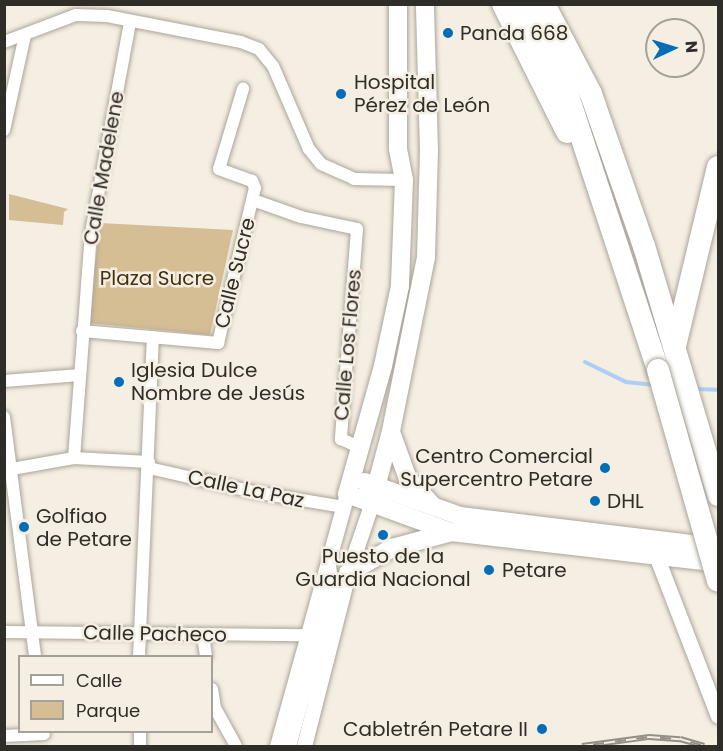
<!DOCTYPE html>
<html>
<head>
<meta charset="utf-8">
<style>
	body { margin:0 }
	#map { position:relative; width:723px; height:751px; overflow:hidden; background:#f5eee2; font-family:Poppins,sans-serif }
	div>[style] { position:absolute }
	[style*='--x'] { left:calc(var(--x)*1px); top:calc(var(--y)*1px); width:calc(var(--w)*1px); rotate:calc(var(--a)*1deg) }
	.green>* { inset:0; background:#d5bd94 }
	.stream>* { height:4px; margin:-2px; padding:0 2px; transform-origin:2px; border-radius:2px; background:#accff3 }
	.roads { filter:drop-shadow(0 0 2px #aba59a) drop-shadow(0 0 2px #aba59a) }
	.minor>* { height:12px; margin:-6px; padding:0 6px; transform-origin:6px; border-radius:6px; background:#fff }
	.tertiary>* { height:15px; margin:-7.5px; padding:0 7.5px; transform-origin:7.5px; border-radius:7.5px; background:#fff }
	.secondary>* { height:18px; margin:-9px; padding:0 9px; transform-origin:9px; border-radius:9px; background:#fff }
	.motorway>* { height:22px; margin:-11px; padding:0 11px; transform-origin:11px; border-radius:11px; background:#fff }
	.rail>* { height:6px; margin-top:-3px; transform-origin:0; background:repeating-linear-gradient(90deg,#f5eee2 0 11px,#938f86 0 22px); box-sizing:border-box; border-block:2px solid #938f86 }
	.bridges { filter:drop-shadow(0 0 2px #aba59a) drop-shadow(0 0 2px #aba59a) }
	.motorway-bridge>* { height:22px; margin:-11px; padding:0 11px; transform-origin:11px; border-radius:11px; background:#fff }
	.dots>* { width:16px; height:16px; translate:-50% -50%; box-sizing:border-box; border:3px solid #f5eee2; border-radius:50% }
	span { translate:-50% -50%; white-space:nowrap; text-align:center; line-height:1.15; -webkit-text-stroke:5px #f5eee2; paint-order:stroke }
	.poi-label { font-size:20px; color:#2f2d28 }
	.left { translate:0 -50%; text-align:left }
	.right { translate:-100% -50%; text-align:right }
	.street-label { font-size:20px; color:#2f2d28 }
	.park-label { font-size:20px; color:#44320f }
	.frame { position:absolute; inset:0; border:6px solid #2f2d28; pointer-events:none }
	.legend { position:absolute; left:18px; top:655px; width:195px; height:78px; box-sizing:border-box; background:#f5eee2; border:2px solid #a6a198; margin:0; padding:8px 10px; list-style:none; font-size:18px; color:#2f2d28 }
	.legend li { display:flex; align-items:center; gap:12px; height:30px }
	.legend b { width:30px; border:2px solid #a6a198 }
	.north { position:absolute; left:645px; top:18px; width:60px; height:60px; box-sizing:border-box; background:#f5eee2; border:2px solid #a6a198; border-radius:50%; rotate:86deg; font-size:16px; font-weight:700; line-height:24px; text-align:center; color:#2f2d28 }
	.north::after { content:''; display:block; margin:auto; width:21px; height:27px; background:#036db8; clip-path:polygon(50% 0,100% 100%,50% 72%,0 100%) }
</style>
</head>
<body>
<div id="map">
	<div class="green">
		<i style="clip-path:polygon(9px 194px,68px 209px,64px 212px,63px 225px,9px 220px)"></i>
		<i style="clip-path:polygon(100px 223px,233px 230px,210px 335px,88px 323px)"></i>
	</div>
	<div class="stream">
		<i style="--x:585;--y:362;--w:46;--a:26"></i>
		<i style="--x:626;--y:382;--w:29;--a:6"></i>
		<i style="--x:695;--y:389;--w:23;--a:2"></i>
	</div>
	<div class="roads">
		<div class="minor">
			<i style="--x:4;--y:42;--w:77;--a:-20.6"></i>
			<i style="--x:76;--y:15;--w:31;--a:2"></i>
			<i style="--x:107;--y:16;--w:136;--a:11"></i>
			<i style="--x:241;--y:42;--w:19;--a:21"></i>
			<i style="--x:259;--y:49;--w:22;--a:51"></i>
			<i style="--x:273;--y:66;--w:90;--a:66.6"></i>
			<i style="--x:309;--y:149;--w:19;--a:51"></i>
			<i style="--x:321;--y:164;--w:36;--a:24"></i>
			<i style="--x:354;--y:179;--w:50;--a:1.1"></i>
			<i style="--x:4;--y:130;--w:97;--a:-77.5"></i>
			<i style="--x:253;--y:200;--w:51;--a:19.5"></i>
			<i style="--x:301;--y:217;--w:57;--a:12.1"></i>
			<i style="--x:357;--y:229;--w:211;--a:94.4"></i>
			<i style="--x:341;--y:439;--w:22;--a:24"></i>
			<i style="--x:82;--y:331;--w:137;--a:5"></i>
			<i style="--x:218;--y:343;--w:159;--a:-76.6"></i>
			<i style="--x:255;--y:188;--w:8;--a:-113"></i>
			<i style="--x:252;--y:181;--w:35;--a:-160"></i>
			<i style="--x:219;--y:169;--w:84;--a:-73.3"></i>
			<i style="--x:4;--y:381;--w:76;--a:-4.5"></i>
			<i style="--x:4;--y:417;--w:241;--a:82.6"></i>
			<i style="--x:74;--y:458;--w:226;--a:-85.7"></i>
			<i style="--x:91;--y:233;--w:214;--a:-79.5"></i>
			<i style="--x:149;--y:468;--w:108;--a:12.9"></i>
			<i style="--x:254;--y:492;--w:91;--a:9.5"></i>
			<i style="--x:6;--y:470;--w:69;--a:-10"></i>
			<i style="--x:74;--y:458;--w:75;--a:3.1"></i>
			<i style="--x:4;--y:632;--w:301;--a:0.6"></i>
			<i style="--x:203;--y:635;--w:21;--a:82"></i>
			<i style="--x:139;--y:656;--w:319;--a:-87.5"></i>
			<i style="--x:212;--y:689;--w:19;--a:81"></i>
			<i style="--x:215;--y:708;--w:43;--a:61.1"></i>
			<i style="--x:140;--y:732;--w:14;--a:90"></i>
			<i style="--x:4;--y:736;--w:40;--a:-2.9"></i>
		</div>
		<div class="tertiary">
			<i style="--x:657;--y:558;--w:169;--a:68.9"></i>
			<i style="--x:277;--y:746;--w:262;--a:-74.5"></i>
			<i style="--x:288;--y:746;--w:163;--a:-74.7"></i>
			<i style="--x:331;--y:589;--w:24;--a:-97"></i>
			<i style="--x:304;--y:746;--w:179;--a:-75.7"></i>
			<i style="--x:348;--y:573;--w:75;--a:-71.3"></i>
		</div>
		<div class="secondary">
			<i style="--x:398;--y:4;--w:145;--a:90"></i>
			<i style="--x:398;--y:149;--w:32;--a:79"></i>
			<i style="--x:404;--y:180;--w:106;--a:92.2"></i>
			<i style="--x:400;--y:286;--w:82;--a:102"></i>
			<i style="--x:383;--y:366;--w:133;--a:105.7"></i>
			<i style="--x:347;--y:494;--w:111;--a:20.1"></i>
			<i style="--x:451;--y:532;--w:269;--a:6.6"></i>
			<i style="--x:391;--y:432;--w:50;--a:70.1"></i>
			<i style="--x:408;--y:479;--w:37;--a:47"></i>
			<i style="--x:365;--y:482;--w:101;--a:19.7"></i>
			<i style="--x:460;--y:516;--w:260;--a:6.9"></i>
			<i style="--x:372;--y:502;--w:73;--a:-75"></i>
			<i style="--x:391;--y:431;--w:177;--a:-78.6"></i>
			<i style="--x:426;--y:257;--w:106;--a:-88.4"></i>
			<i style="--x:429;--y:151;--w:147;--a:-91.6"></i>
			<i style="--x:348;--y:573;--w:51;--a:-29.6"></i>
			<i style="--x:392;--y:548;--w:58;--a:-15"></i>
		</div>
		<div class="motorway">
			<i style="--x:503;--y:4;--w:143;--a:63.4"></i>
			<i style="--x:522;--y:4;--w:93;--a:62.6"></i>
			<i style="--x:565;--y:87;--w:298;--a:71.8"></i>
			<i style="--x:544;--y:4;--w:102;--a:62.4"></i>
			<i style="--x:591;--y:94;--w:161;--a:70.8"></i>
			<i style="--x:644;--y:246;--w:260;--a:73.4"></i>
			<i style="--x:675;--y:346;--w:184;--a:-76.5"></i>
		</div>
	</div>
	<div class="rail">
		<i style="--x:582;--y:746;--w:68;--a:-7.7"></i>
		<i style="--x:649;--y:737;--w:31;--a:4"></i>
		<i style="--x:680;--y:739;--w:25;--a:16"></i>
	</div>
	<div class="bridges">
		<div class="motorway-bridge">
			<i style="--x:658;--y:370;--w:219;--a:74.1"></i>
		</div>
	</div>
	<div class="dots">
		<i style="left:448px;top:33px;background:#036db8"></i>
		<i style="left:341px;top:94px;background:#036db8"></i>
		<i style="left:119px;top:382px;background:#036db8"></i>
		<i style="left:605px;top:468px;background:#036db8"></i>
		<i style="left:595px;top:501px;background:#036db8"></i>
		<i style="left:24px;top:527px;background:#036db8"></i>
		<i style="left:383px;top:535px;background:#036db8"></i>
		<i style="left:489px;top:570px;background:#036db8"></i>
		<i style="left:542px;top:729px;background:#036db8"></i>
	</div>
	<div class="poi-label">
		<span class="left" style="left:460px;top:33px">Panda 668</span>
		<span class="left" style="left:354px;top:94px">Hospital<br>Pérez de León</span>
		<span class="left" style="left:131px;top:382px">Iglesia Dulce<br>Nombre de Jesús</span>
		<span class="right" style="left:593px;top:468px">Centro Comercial<br>Supercentro Petare</span>
		<span class="left" style="left:607px;top:501px">DHL</span>
		<span class="left" style="left:36px;top:528px">Golfiao<br>de Petare</span>
		<span style="left:383px;top:568px">Puesto de la<br>Guardia Nacional</span>
		<span class="left" style="left:502px;top:570px">Petare</span>
		<span class="right" style="left:528px;top:729px">Cabletrén Petare II</span>
	</div>
	<div class="street-label">
		<span style="left:104px;top:168px;rotate:-80deg">Calle Madelene</span>
		<span style="left:235px;top:273px;rotate:-76deg">Calle Sucre</span>
		<span style="left:348px;top:345px;rotate:-85deg">Calle Los Flores</span>
		<span style="left:246px;top:489px;rotate:12deg">Calle La Paz</span>
		<span style="left:155px;top:634px;rotate:1deg">Calle Pacheco</span>
	</div>
	<div class="park-label">
		<span style="left:157px;top:278px">Plaza Sucre</span>
	</div>
	<div class="frame"></div>
	<ul class="legend">
	<li><b style="height:8px;background:#fff"></b>Calle</li>
	<li><b style="height:16px;background:#d5bd94"></b>Parque</li>
	</ul>
	<div class="north">N</div>
</div>
</body>
</html>
